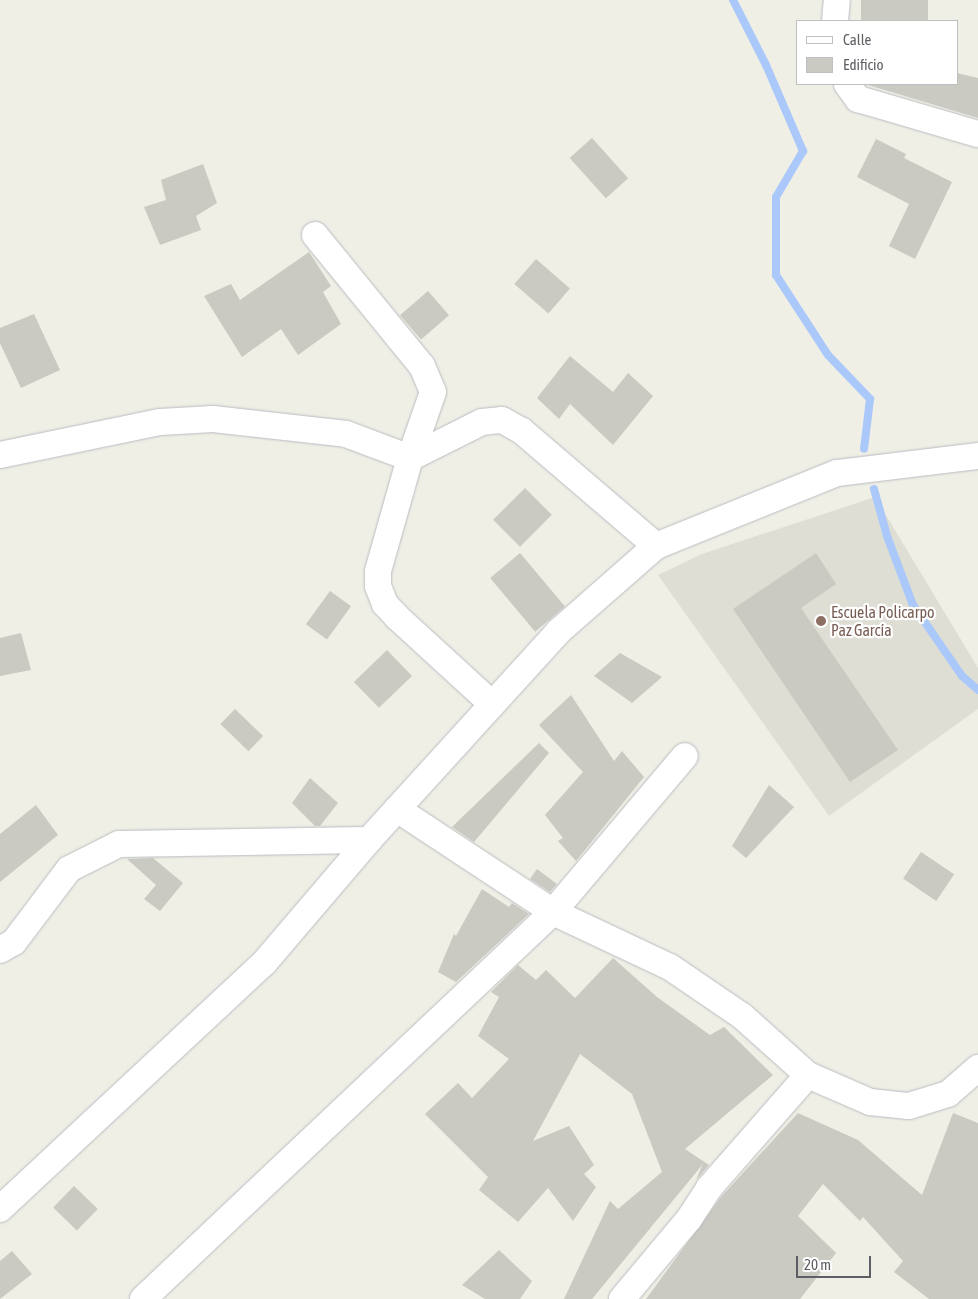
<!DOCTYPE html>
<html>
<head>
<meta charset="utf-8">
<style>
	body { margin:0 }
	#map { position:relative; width:978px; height:1299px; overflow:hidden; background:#efefe6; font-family:"Asap Condensed",sans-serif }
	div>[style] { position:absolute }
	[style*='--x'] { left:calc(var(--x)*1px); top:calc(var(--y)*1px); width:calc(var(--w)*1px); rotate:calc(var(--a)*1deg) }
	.education>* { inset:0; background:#dfded4 }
	.stream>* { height:8px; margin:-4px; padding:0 4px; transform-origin:4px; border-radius:4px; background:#aac8fa }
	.building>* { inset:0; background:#cac9c2; transform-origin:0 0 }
	.roads { filter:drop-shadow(0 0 1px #babcc1) drop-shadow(0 0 1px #babcc1) }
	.minor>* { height:26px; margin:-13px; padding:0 13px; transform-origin:13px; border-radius:13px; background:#fff }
	.dots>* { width:14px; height:14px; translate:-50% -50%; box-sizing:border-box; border:2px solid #fff; border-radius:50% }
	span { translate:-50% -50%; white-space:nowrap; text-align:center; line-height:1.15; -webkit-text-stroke:4.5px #fff; paint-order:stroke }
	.education-label { font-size:16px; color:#785e54 }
	.left { translate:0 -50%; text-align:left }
	.legend { position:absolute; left:796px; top:20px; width:162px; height:65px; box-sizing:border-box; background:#fff; border:1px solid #bebfc1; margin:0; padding:6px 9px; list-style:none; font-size:15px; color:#5d5f65 }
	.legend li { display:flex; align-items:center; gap:10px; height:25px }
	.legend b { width:25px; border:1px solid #bebfc1 }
	.scale { position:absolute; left:796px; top:1256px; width:75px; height:22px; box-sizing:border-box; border:2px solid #5d5f65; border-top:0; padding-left:6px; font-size:15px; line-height:18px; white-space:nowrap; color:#5d5f65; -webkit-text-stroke:4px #fff; paint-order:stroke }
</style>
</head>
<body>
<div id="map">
	<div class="education">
		<i style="clip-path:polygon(875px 497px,978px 668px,978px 709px,829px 816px,658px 575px,702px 554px)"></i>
	</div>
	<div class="stream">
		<i style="--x:733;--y:0;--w:73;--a:63.1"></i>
		<i style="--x:766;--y:65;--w:94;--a:66.7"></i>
		<i style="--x:803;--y:151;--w:53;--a:120.4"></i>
		<i style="--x:776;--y:197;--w:78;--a:90"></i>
		<i style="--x:776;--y:275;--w:95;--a:57"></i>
		<i style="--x:828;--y:355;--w:61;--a:46.3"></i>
		<i style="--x:870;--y:399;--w:50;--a:96.8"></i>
		<i style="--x:874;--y:489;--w:49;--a:74.5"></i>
		<i style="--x:887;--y:536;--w:74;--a:69.4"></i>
		<i style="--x:913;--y:605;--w:86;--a:55.4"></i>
		<i style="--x:962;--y:676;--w:21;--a:41"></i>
	</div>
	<div class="building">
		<i style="left:861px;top:0;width:67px;height:22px"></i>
		<i style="clip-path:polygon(957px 73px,978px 78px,978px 118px,865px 84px,957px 84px)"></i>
		<i style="left:592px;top:138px;width:54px;height:30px;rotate:48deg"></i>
		<i style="clip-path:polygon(876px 139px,906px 154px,904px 158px,952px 182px,915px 259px,889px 246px,909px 204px,857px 177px)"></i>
		<i style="clip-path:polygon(203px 164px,217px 203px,196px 216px,201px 230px,160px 245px,144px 207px,166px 200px,161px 180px)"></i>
		<i style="clip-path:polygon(309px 252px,331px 286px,323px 292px,341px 324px,298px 355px,281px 329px,242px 357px,204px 296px,231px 284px,240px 300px)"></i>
		<i style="left:536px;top:259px;width:45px;height:33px;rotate:41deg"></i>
		<i style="left:428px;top:291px;width:32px;height:37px;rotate:49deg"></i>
		<i style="clip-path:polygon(34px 314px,60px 370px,21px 388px,0 343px,0 328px)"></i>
		<i style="clip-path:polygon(570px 356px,613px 392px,628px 373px,653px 396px,613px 445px,570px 404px,559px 419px,537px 398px)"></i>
		<i style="left:525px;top:488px;width:38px;height:45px;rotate:45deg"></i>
		<i style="left:520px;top:553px;width:70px;height:39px;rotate:50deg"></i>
		<i style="clip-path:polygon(816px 553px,836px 584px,801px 608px,898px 750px,850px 782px,733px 609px)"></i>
		<i style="left:330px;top:591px;width:26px;height:41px;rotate:36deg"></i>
		<i style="clip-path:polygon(21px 633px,31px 670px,0 676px,0 638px)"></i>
		<i style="left:387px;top:650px;width:36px;height:46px;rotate:46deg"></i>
		<i style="clip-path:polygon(620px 653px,662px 677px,632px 703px,594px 676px)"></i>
		<i style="clip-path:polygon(571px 695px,614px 761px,622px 751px,644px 777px,576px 861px,558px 841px,563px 838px,545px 815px,583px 772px,539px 725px)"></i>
		<i style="left:235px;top:709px;width:39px;height:21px;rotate:44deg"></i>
		<i style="clip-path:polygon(539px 743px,549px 753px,474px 842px,452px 827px)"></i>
		<i style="clip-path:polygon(310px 778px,338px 803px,320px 826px,315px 826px,292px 803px)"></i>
		<i style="clip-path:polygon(769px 785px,794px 807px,746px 858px,732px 846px)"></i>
		<i style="clip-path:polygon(36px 805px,58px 835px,0 882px,0 834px)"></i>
		<i style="left:921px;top:852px;width:40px;height:32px;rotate:34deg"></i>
		<i style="clip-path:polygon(153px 858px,183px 883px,160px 911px,144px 899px,156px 885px,127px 859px)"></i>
		<i style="clip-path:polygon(537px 869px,557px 884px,550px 892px,530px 879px)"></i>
		<i style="clip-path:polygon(482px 889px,509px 907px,512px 903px,529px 914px,456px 982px,438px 972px,454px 934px,456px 936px)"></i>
		<i style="clip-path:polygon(613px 958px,657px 997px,710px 1035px,724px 1027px,773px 1075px,685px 1149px,709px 1165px,696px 1180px,703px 1164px,592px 1299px,564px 1299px,610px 1201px,618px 1209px,662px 1172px,632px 1094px,580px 1054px,533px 1141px,569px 1126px,594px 1165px,584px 1174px,596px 1187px,573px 1221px,548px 1188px,518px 1222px,479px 1190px,488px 1177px,425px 1114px,458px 1083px,472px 1098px,509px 1059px,478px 1036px,499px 997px,491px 992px,518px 965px,536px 980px,546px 970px,575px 998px)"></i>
		<i style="clip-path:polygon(798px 1113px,858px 1140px,922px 1195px,953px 1113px,978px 1123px,978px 1299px,929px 1299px,894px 1272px,903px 1261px,863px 1217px,860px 1221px,823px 1184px,798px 1216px,836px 1253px,800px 1299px,646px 1299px,721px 1197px)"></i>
		<i style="left:74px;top:1186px;width:33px;height:30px;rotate:44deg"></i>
		<i style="clip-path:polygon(499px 1250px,532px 1281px,520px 1299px,485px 1299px,462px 1285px)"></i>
		<i style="clip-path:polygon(12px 1251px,32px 1274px,0 1299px,0 1261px)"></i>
	</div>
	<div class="roads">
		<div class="minor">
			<i style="--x:835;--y:21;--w:21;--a:-85"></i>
			<i style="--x:847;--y:84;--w:19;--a:54"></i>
			<i style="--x:858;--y:99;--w:125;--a:16.3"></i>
			<i style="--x:315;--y:235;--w:169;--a:50.8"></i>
			<i style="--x:422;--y:366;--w:28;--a:67"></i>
			<i style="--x:433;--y:392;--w:70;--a:109.2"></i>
			<i style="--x:410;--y:458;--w:117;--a:105.8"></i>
			<i style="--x:378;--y:571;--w:15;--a:90"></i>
			<i style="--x:378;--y:586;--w:19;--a:69"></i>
			<i style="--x:385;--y:604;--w:18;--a:47"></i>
			<i style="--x:397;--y:617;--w:129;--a:42.5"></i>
			<i style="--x:0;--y:455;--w:163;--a:-11.7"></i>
			<i style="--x:160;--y:422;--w:53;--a:-3.2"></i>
			<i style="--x:213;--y:419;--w:134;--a:6.4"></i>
			<i style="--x:346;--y:434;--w:68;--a:20.6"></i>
			<i style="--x:410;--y:458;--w:80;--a:-26.6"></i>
			<i style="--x:482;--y:422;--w:20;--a:-6"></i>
			<i style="--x:502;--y:420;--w:23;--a:29"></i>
			<i style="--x:522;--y:431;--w:177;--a:40.6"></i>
			<i style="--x:397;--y:809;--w:187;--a:33.4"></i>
			<i style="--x:553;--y:912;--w:129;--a:25.2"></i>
			<i style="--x:670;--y:967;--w:87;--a:34.2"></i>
			<i style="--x:742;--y:1016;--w:89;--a:41.8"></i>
			<i style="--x:808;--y:1075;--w:68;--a:23.5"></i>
			<i style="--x:870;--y:1102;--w:39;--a:6"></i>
			<i style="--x:909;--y:1106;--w:41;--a:-17.1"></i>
			<i style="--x:948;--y:1094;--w:40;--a:-41"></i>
			<i style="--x:0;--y:950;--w:16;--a:-30"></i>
			<i style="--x:14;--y:942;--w:91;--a:-53"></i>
			<i style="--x:69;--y:869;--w:56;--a:-26.6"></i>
			<i style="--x:119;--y:844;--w:250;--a:-0.9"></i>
			<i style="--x:0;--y:1209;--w:361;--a:-43"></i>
			<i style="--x:264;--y:963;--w:162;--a:-49.5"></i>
			<i style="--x:369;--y:840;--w:281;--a:-47.7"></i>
			<i style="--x:558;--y:632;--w:130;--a:-41.3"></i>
			<i style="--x:656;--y:546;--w:195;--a:-22"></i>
			<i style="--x:837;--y:473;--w:142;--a:-6.9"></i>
			<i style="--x:143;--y:1299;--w:564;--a:-43.35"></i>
			<i style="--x:553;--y:912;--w:204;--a:-49.8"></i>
			<i style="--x:622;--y:1299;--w:104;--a:-50.1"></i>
			<i style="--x:689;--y:1219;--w:37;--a:-57"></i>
			<i style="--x:709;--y:1188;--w:150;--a:-48.8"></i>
		</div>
	</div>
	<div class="dots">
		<i style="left:821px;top:621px;background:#8d6e63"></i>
	</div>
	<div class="education-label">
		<span class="left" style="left:831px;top:621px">Escuela Policarpo<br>Paz García</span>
	</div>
	<ul class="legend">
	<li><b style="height:6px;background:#fff"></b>Calle</li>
	<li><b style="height:14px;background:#cac9c2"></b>Edificio</li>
	</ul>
	<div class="scale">20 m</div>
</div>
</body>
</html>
